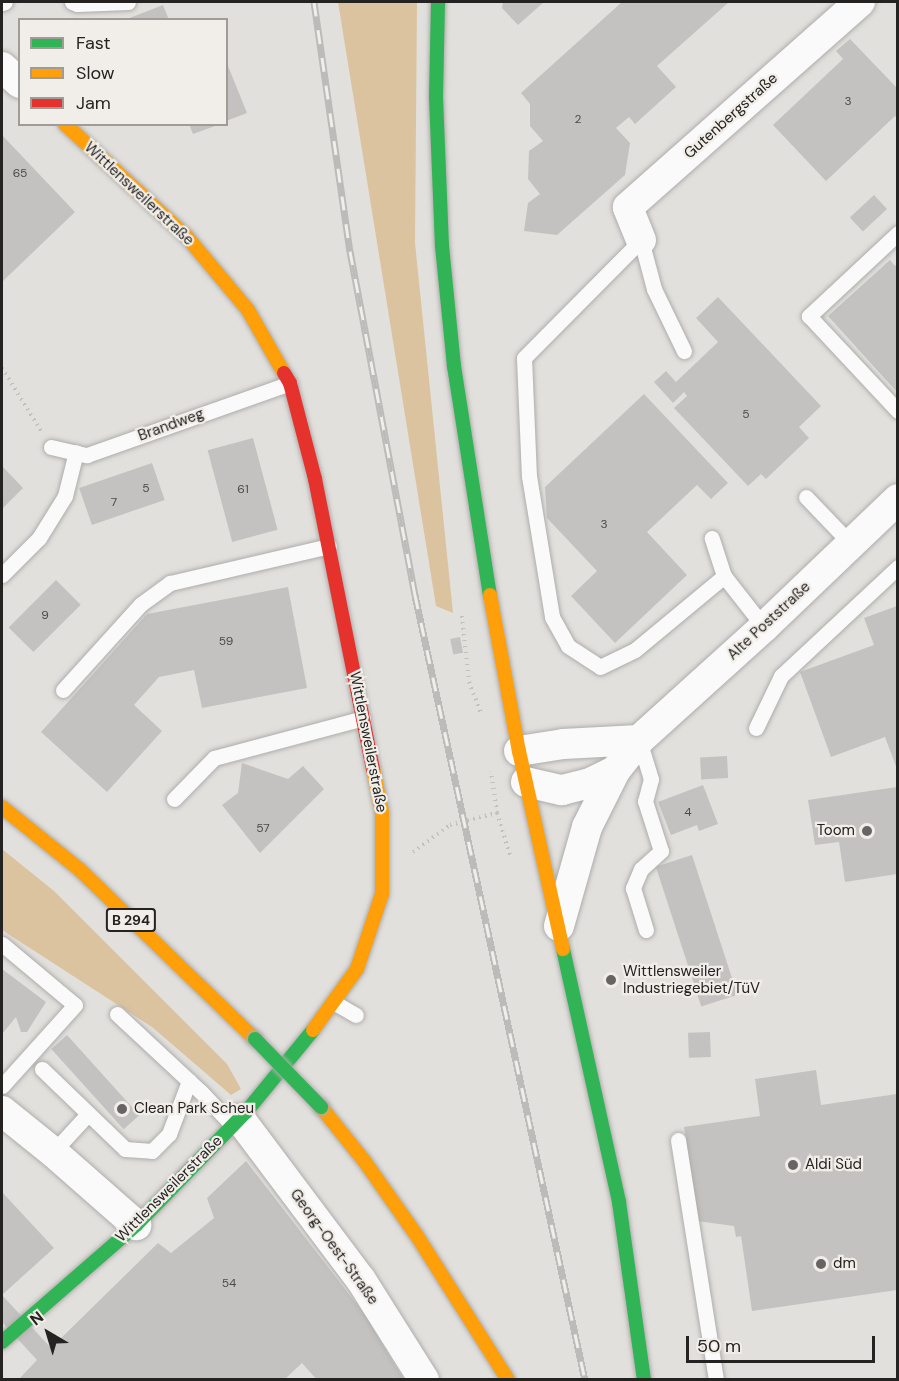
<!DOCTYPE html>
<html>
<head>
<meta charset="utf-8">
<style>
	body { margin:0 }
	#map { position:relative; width:899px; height:1381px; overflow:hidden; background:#e2e0dd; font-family:"DM Sans",sans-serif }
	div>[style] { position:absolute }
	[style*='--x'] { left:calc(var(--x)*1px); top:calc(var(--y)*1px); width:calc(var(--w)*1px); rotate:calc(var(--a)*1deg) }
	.green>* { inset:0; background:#dcc39f }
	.building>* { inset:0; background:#c4c2c0; transform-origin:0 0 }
	.path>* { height:4px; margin-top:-2px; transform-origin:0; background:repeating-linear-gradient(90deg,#c0c0be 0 1.5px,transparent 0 6px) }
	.roads { filter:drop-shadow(0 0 2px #aeadab) drop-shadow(0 0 2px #aeadab) }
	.lane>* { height:15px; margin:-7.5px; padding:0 7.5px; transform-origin:7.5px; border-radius:7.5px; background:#fbfafa }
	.street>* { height:30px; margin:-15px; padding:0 15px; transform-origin:15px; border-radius:15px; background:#fbfafa }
	.fast>* { height:14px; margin:-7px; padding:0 7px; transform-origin:7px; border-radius:7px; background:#30b455 }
	.slow>* { height:14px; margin:-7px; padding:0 7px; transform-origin:7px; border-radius:7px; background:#ff9f0a }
	.jam>* { height:14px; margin:-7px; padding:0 7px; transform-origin:7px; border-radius:7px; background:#e5322d }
	.rail>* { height:7px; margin-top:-3.5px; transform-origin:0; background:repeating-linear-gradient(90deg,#f1ede8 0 14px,#bbbbb9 0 28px); box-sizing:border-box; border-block:2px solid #bbbbb9 }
	.bridges { filter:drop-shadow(0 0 2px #aeadab) drop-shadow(0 0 2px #aeadab) }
	.fast-bridge>* { height:14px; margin:-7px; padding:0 7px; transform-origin:7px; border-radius:7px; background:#30b455 }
	.dots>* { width:16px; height:16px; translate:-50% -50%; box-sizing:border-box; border:3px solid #f1ede8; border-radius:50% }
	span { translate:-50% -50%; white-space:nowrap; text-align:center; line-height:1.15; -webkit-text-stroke:4.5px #f1ede8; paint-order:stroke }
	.number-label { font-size:12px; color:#4c4b49 }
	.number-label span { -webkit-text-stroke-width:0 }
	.shield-label span { padding:2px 4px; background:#f1ede8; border:2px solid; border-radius:4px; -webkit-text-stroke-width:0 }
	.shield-label { font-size:14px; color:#242321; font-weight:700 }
	.street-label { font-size:15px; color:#242321 }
	.poi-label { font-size:15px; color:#242321 }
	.right { translate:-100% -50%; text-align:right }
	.left { translate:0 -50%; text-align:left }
	.frame { position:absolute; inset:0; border:3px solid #242321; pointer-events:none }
	.legend { position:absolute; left:18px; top:18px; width:210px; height:108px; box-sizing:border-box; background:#f1ede8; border:2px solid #9f9c98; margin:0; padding:8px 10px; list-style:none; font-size:18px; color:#242321 }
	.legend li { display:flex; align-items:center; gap:12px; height:30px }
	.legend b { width:30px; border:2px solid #9f9c98 }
	.north { position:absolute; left:18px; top:1303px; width:60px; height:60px; -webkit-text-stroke:4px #f1ede8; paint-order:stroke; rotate:322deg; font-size:16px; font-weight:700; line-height:24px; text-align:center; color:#242321 }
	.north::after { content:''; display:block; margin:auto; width:21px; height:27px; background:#242321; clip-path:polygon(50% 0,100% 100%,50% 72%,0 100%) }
	.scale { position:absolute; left:686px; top:1336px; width:189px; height:27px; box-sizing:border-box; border:3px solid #242321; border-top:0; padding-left:8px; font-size:18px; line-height:21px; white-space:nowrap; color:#242321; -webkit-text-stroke:4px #f1ede8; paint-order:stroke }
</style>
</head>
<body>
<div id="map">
	<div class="green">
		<i style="clip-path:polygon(338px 2px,417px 2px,415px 243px,453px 613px,436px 606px)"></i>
		<i style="clip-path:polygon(2px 849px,54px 891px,227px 1064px,241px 1089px,231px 1095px,152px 1027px,2px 930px)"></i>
	</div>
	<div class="building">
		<i style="clip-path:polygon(503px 2px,544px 2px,518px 25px,502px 8px)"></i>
		<i style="clip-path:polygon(622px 2px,729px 2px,657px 66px,676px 87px,635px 124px,629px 117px,616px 128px,630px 143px,625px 175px,557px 235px,524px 231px,528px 203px,540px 194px,528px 179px,529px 151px,543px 141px,530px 126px,530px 104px,521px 93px)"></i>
		<i style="clip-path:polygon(163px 5px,169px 20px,127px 20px,127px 19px)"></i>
		<i style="clip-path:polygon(850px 39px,897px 88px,897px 118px,895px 116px,826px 181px,773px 125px,843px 59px,836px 51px)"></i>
		<i style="clip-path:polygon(226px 61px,247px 113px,226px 121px)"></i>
		<i style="clip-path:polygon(189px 124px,218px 124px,218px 125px,193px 134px)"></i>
		<i style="clip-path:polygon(2px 135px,75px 212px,2px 282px)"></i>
		<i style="left:874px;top:195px;width:19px;height:33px;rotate:47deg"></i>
		<i style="clip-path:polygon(890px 260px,895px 266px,897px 263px,897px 392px,828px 316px)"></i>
		<i style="clip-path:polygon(718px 297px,821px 406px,799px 427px,809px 438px,766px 479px,761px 474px,748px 486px,674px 408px,687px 396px,684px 392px,673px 403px,654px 382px,666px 371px,676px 382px,718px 342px,696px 318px)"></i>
		<i style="clip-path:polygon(644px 394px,728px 483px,711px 499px,697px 485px,647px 532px,687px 575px,615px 643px,571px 596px,597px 571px,547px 518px,545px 487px)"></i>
		<i style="left:253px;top:438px;width:95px;height:47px;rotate:75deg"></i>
		<i style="left:152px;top:463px;width:39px;height:77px;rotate:71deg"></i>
		<i style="clip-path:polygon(2px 466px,23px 488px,2px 509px)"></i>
		<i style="left:56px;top:580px;width:35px;height:67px;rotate:45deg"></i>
		<i style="clip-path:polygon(288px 587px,307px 688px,202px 708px,194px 670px,159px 677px,134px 705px,162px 731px,107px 792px,41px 732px,147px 614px)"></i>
		<i style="clip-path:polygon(897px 606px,897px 769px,885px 737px,831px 757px,800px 672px,874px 645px,864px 618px)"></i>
		<i style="left:460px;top:637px;width:16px;height:10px;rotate:79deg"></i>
		<i style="left:727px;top:756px;width:22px;height:27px;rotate:87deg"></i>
		<i style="clip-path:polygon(242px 763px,288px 779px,303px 766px,324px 789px,260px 853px,222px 805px,238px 793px)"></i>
		<i style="clip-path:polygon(703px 785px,718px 824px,699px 831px,697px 825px,671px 835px,658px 802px)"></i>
		<i style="clip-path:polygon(897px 787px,897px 874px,845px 882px,839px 842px,815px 845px,808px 800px)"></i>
		<i style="left:692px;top:855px;width:147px;height:38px;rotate:72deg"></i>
		<i style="clip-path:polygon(2px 969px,46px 1002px,27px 1032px,21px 1032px,16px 1017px,2px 1034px)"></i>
		<i style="left:710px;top:1032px;width:25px;height:22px;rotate:88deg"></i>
		<i style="left:67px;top:1035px;width:108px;height:21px;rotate:48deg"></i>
		<i style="clip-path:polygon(816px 1070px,821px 1105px,897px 1094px,897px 1290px,752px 1311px,741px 1236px,736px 1237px,734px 1226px,697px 1221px,684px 1127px,760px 1116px,755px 1079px)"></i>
		<i style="clip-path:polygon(246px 1161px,365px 1315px,404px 1380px,317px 1380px,302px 1363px,284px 1380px,18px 1380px,37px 1360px,2px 1322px,2px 1192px,54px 1248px,2px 1295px,51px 1348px,158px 1243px,171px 1253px,214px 1218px,207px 1198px)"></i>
	</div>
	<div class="path">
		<i style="--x:2;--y:368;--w:74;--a:58.2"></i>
		<i style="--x:462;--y:616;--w:66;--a:83.9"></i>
		<i style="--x:469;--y:682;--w:34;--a:69"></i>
		<i style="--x:497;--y:813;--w:44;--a:72.8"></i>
		<i style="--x:413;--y:852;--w:46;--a:-36.1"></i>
		<i style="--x:450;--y:825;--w:49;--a:-14.3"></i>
		<i style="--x:497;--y:813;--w:42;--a:-98.1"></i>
	</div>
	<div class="roads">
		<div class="lane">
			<i style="--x:72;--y:2;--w:5;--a:22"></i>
			<i style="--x:77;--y:4;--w:51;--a:-2.2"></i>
			<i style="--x:2;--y:3;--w:3;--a:-18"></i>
			<i style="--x:898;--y:233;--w:122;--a:137"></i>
			<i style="--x:809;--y:316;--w:130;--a:46.9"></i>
			<i style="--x:641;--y:240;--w:166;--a:134.8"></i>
			<i style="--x:524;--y:358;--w:118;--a:87.6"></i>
			<i style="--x:529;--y:476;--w:143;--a:80.7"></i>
			<i style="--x:552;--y:617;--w:33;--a:61"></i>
			<i style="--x:568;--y:646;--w:38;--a:33"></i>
			<i style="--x:600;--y:667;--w:39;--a:-26"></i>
			<i style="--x:635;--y:650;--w:116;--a:-39.7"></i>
			<i style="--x:724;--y:576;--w:40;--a:-108"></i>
			<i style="--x:641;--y:240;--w:51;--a:75.1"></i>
			<i style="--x:654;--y:289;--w:69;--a:64.2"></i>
			<i style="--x:51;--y:447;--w:37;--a:13"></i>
			<i style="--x:87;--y:455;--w:215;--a:-19.5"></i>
			<i style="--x:806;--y:497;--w:65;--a:46.2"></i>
			<i style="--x:2;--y:575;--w:52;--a:-45"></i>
			<i style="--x:39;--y:538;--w:49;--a:-58.2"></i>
			<i style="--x:65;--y:496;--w:45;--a:-76"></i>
			<i style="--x:724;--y:576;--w:65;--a:51.9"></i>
			<i style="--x:63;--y:690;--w:116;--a:-47.8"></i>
			<i style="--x:141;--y:604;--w:36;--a:-36"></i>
			<i style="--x:170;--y:583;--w:163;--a:-13.1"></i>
			<i style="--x:756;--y:728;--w:58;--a:-64.3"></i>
			<i style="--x:781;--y:676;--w:160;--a:-43"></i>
			<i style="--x:639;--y:740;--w:41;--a:72.9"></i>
			<i style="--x:651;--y:779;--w:23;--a:105"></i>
			<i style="--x:645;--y:801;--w:52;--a:72.3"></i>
			<i style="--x:661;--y:851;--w:27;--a:138"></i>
			<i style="--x:641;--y:869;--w:21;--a:113"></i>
			<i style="--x:633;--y:888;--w:44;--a:72.8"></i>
			<i style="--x:174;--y:799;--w:57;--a:-45.7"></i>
			<i style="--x:214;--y:758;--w:154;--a:-15"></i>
			<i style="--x:2;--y:944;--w:95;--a:39.9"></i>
			<i style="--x:75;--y:1005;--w:109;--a:132"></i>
			<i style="--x:335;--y:1003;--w:24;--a:30"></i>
			<i style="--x:117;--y:1014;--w:113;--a:42.9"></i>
			<i style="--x:200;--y:1091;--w:48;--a:46.7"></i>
			<i style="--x:42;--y:1069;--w:115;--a:43.9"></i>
			<i style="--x:125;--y:1149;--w:27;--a:4"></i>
			<i style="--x:152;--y:1151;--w:24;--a:-45"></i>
			<i style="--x:169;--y:1134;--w:57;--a:-69.3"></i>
			<i style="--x:678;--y:1140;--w:243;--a:81"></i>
			<i style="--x:53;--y:1152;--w:52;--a:-47.4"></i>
		</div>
		<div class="street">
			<i style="--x:2;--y:67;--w:24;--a:42"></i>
			<i style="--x:641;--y:240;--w:35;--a:-112"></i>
			<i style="--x:628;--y:207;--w:310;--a:-41.5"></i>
			<i style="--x:519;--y:751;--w:45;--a:-9"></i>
			<i style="--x:563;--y:744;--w:76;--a:-3"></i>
			<i style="--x:526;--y:782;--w:37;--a:13"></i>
			<i style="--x:562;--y:790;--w:29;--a:-14"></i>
			<i style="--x:590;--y:783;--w:28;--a:-26"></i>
			<i style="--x:559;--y:926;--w:103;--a:-74.2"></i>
			<i style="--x:587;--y:827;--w:63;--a:-63.4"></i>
			<i style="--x:615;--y:771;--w:39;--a:-52"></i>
			<i style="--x:639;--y:740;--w:169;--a:-42.1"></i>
			<i style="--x:764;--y:627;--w:185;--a:-43.7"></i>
			<i style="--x:2;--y:1111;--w:65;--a:38.8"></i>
			<i style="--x:53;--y:1152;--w:111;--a:41.3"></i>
			<i style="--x:240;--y:1119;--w:201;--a:53.1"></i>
			<i style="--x:361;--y:1280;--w:118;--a:57.8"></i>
		</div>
		<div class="fast">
			<i style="--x:438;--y:2;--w:95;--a:91.2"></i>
			<i style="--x:436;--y:97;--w:149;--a:87.7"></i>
			<i style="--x:442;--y:246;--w:121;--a:84.3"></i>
			<i style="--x:454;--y:366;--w:232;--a:81.1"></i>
			<i style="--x:563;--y:949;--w:259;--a:77.5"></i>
			<i style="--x:619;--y:1202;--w:180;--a:82"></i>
			<i style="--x:2;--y:1342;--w:178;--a:-41.1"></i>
			<i style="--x:136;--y:1225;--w:158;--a:-45.8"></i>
			<i style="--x:246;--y:1112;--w:106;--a:-50.7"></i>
		</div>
		<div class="slow">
			<i style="--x:65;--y:124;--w:166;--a:42.8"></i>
			<i style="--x:187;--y:237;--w:95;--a:50.1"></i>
			<i style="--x:248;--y:310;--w:73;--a:60.3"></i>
			<i style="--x:490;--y:595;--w:159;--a:79.5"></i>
			<i style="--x:519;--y:751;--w:203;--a:77.5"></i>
			<i style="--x:2;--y:807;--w:100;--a:38.9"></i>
			<i style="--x:80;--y:870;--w:243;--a:44"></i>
			<i style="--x:313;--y:1030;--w:75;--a:-54.2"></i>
			<i style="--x:357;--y:969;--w:79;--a:-71.6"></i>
			<i style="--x:382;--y:894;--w:82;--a:-90"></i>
			<i style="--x:382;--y:812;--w:45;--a:-101.6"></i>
			<i style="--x:321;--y:1107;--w:70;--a:51.3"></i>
			<i style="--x:365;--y:1162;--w:90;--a:54.9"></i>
			<i style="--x:417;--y:1236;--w:170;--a:57.7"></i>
		</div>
		<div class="jam">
			<i style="--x:284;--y:373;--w:12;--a:59"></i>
			<i style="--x:290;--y:383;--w:99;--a:75.4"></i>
			<i style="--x:315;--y:479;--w:295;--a:78.7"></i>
		</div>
	</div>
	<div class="rail">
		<i style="--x:314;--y:2;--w:252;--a:81.8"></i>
		<i style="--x:350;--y:251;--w:350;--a:79.3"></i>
		<i style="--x:415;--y:595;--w:803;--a:77.78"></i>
	</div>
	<div class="bridges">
		<div class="fast-bridge">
			<i style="--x:255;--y:1039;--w:95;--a:45.9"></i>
		</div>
	</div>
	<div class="dots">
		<i style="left:867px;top:831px;background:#666563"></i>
		<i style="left:611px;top:980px;background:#666563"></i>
		<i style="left:122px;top:1109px;background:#666563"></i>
		<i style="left:793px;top:1165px;background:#666563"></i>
		<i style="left:821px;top:1264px;background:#666563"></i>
	</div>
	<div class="number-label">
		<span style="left:848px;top:102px">3</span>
		<span style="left:578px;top:120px">2</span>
		<span style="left:20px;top:174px">65</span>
		<span style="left:746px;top:415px">5</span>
		<span style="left:146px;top:489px">5</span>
		<span style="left:243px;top:490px">61</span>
		<span style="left:114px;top:503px">7</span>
		<span style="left:604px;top:525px">3</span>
		<span style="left:45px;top:616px">9</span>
		<span style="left:226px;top:642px">59</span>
		<span style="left:688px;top:813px">4</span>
		<span style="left:263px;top:829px">57</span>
		<span style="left:229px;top:1284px">54</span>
	</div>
	<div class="shield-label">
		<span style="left:131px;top:920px">B 294</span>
	</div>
	<div class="street-label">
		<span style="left:731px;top:116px;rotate:-42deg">Gutenbergstraße</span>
		<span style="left:139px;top:194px;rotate:43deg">Wittlensweilerstraße</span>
		<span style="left:171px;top:425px;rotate:-20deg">Brandweg</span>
		<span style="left:769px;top:621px;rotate:-43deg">Alte Poststraße</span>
		<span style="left:368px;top:742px;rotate:79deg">Wittlensweilerstraße</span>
		<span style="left:169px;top:1189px;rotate:-45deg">Wittlensweilerstraße</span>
		<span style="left:334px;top:1247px;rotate:54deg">Georg-Oest-Straße</span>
	</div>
	<div class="poi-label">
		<span class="right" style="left:855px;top:831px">Toom</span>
		<span class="left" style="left:623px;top:980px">Wittlensweiler<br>Industriegebiet/TüV</span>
		<span class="left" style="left:134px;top:1109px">Clean Park Scheu</span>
		<span class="left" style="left:805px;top:1165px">Aldi Süd</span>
		<span class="left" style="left:833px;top:1264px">dm</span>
	</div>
	<div class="frame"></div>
	<ul class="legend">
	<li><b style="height:8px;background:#30b455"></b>Fast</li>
	<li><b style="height:8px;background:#ff9f0a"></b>Slow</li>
	<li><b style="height:8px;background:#e5322d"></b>Jam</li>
	</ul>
	<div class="north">N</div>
	<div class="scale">50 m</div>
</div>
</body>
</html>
